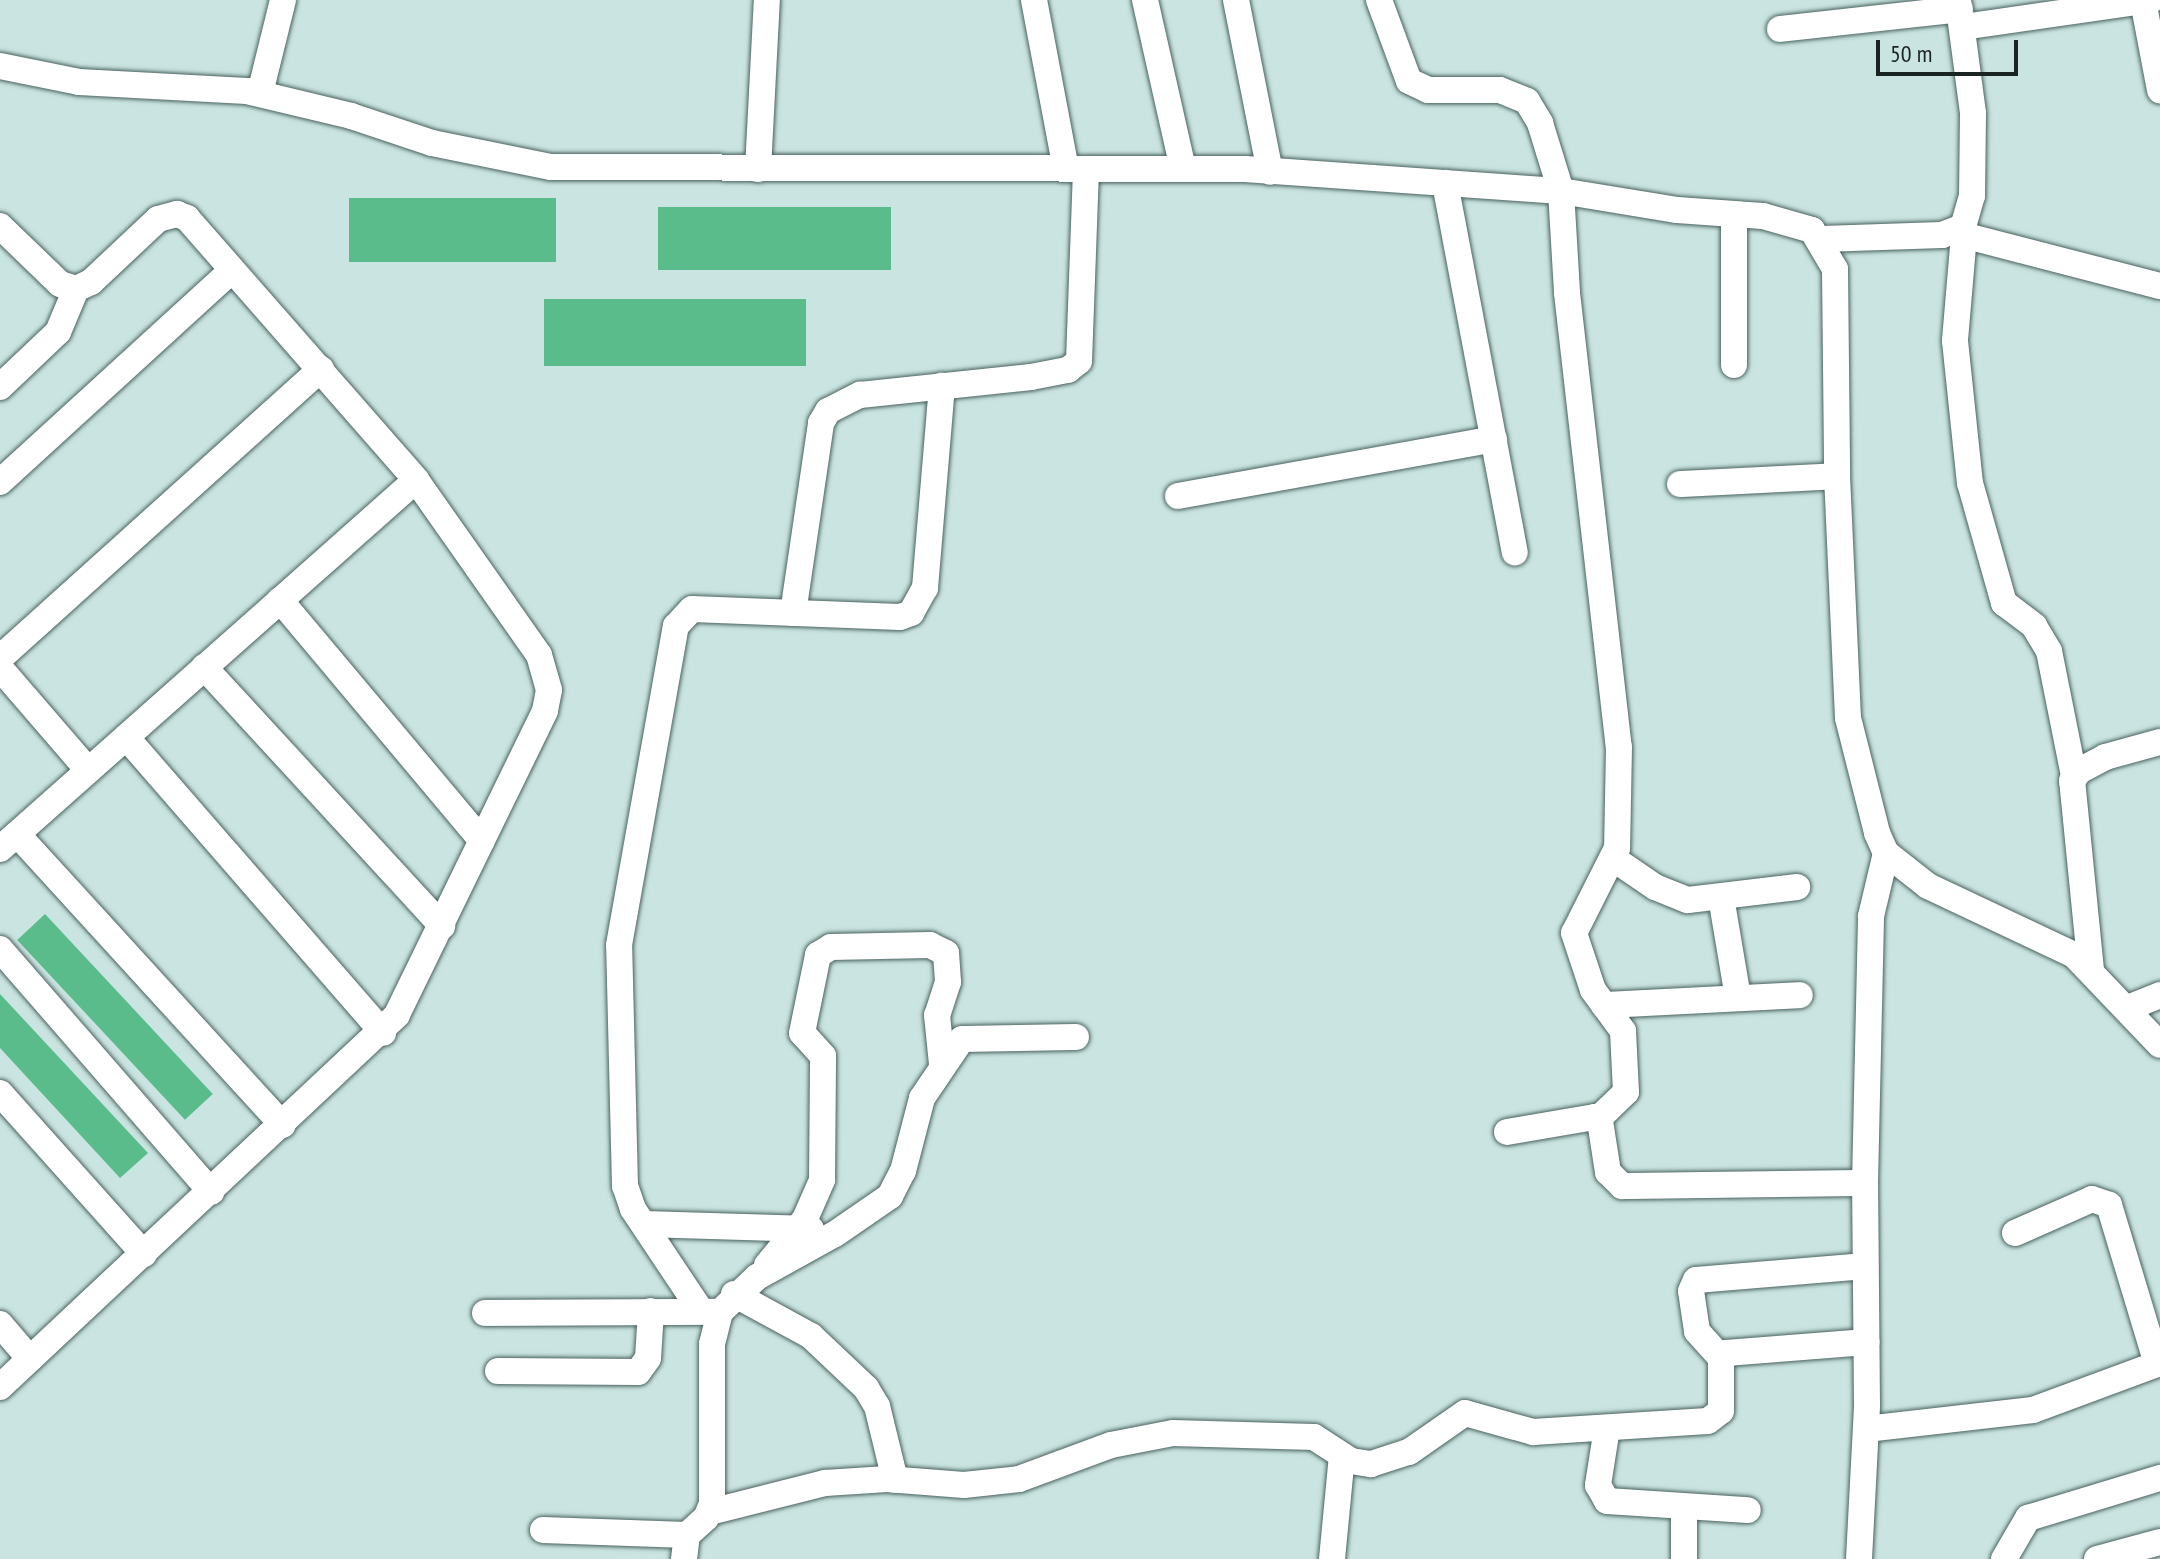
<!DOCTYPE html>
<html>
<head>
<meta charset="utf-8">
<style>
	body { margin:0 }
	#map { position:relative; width:2160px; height:1559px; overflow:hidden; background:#cae5e1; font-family:"PT Sans Narrow",sans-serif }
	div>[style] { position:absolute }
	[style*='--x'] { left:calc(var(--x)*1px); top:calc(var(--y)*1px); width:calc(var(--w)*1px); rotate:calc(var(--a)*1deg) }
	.building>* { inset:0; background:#5abc8b; transform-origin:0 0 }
	.roads { filter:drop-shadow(0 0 2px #4a625f) drop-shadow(0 0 2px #4a625f) }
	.minor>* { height:26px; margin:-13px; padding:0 13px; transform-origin:13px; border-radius:13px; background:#fff }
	span { translate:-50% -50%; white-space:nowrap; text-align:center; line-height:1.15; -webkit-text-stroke:6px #cae5e1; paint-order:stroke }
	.scale { position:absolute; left:1876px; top:40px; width:142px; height:36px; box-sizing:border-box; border:4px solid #1a2423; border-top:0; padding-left:10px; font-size:24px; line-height:28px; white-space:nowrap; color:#1a2423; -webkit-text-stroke:6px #cae5e1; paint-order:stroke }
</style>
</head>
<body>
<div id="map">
	<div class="building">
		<i style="left:556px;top:198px;width:64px;height:207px;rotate:90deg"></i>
		<i style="left:891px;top:207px;width:63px;height:233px;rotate:90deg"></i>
		<i style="left:544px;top:299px;width:262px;height:67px"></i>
		<i style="left:45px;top:914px;width:246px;height:38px;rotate:47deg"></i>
		<i style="clip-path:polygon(0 994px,148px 1153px,120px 1178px,0 1048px)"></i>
	</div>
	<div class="roads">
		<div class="minor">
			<i style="--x:1034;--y:0;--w:172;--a:79.3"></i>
			<i style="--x:1145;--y:0;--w:173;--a:77.3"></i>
			<i style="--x:1236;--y:0;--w:175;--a:78.8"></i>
			<i style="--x:1379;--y:0;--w:86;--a:69.7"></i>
			<i style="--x:1409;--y:81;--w:21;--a:25"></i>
			<i style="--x:1428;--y:90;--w:72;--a:0"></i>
			<i style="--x:1500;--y:90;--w:29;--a:22"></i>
			<i style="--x:1527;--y:101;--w:26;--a:59"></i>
			<i style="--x:1540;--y:123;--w:71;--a:72.8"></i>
			<i style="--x:1561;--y:191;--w:102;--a:86.6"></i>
			<i style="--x:1567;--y:293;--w:457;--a:83.5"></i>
			<i style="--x:1619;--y:747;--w:101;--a:91.1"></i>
			<i style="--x:1617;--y:848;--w:95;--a:116.8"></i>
			<i style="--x:1574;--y:933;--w:60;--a:71.6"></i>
			<i style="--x:1593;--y:990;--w:51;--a:53.8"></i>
			<i style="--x:1623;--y:1031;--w:61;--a:87.2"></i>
			<i style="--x:1626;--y:1092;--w:39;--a:136"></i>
			<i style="--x:2143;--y:1;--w:91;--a:79.2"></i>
			<i style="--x:1963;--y:27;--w:190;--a:-8.2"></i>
			<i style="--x:1780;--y:29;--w:181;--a:-6.3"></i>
			<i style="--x:0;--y:66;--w:81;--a:11.4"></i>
			<i style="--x:79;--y:82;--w:168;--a:3.1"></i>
			<i style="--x:247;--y:91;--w:107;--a:13.5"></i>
			<i style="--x:351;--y:116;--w:85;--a:18.4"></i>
			<i style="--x:432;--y:143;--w:121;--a:11.4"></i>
			<i style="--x:551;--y:167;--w:694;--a:0.17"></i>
			<i style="--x:1245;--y:169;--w:317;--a:4"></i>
			<i style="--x:1561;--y:191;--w:118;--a:9.3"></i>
			<i style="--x:1677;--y:210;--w:86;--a:4"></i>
			<i style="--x:1763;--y:216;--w:51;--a:15.9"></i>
			<i style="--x:1812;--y:230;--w:45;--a:59.5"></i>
			<i style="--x:1835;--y:269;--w:207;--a:89.4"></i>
			<i style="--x:1837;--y:476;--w:242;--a:87.4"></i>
			<i style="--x:1848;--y:718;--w:119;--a:75.8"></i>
			<i style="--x:1877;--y:833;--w:22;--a:66"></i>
			<i style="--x:1886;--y:853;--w:53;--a:38.2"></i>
			<i style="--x:1928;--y:886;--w:161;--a:25.3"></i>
			<i style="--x:2074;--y:955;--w:124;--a:46.3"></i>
			<i style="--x:260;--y:93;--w:96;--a:-76.1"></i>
			<i style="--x:758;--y:169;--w:169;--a:-87"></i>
			<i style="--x:1445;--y:183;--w:376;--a:79.3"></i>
			<i style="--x:1734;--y:216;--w:149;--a:90"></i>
			<i style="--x:0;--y:226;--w:83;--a:44"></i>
			<i style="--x:60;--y:284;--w:17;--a:17"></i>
			<i style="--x:76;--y:289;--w:17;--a:-25"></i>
			<i style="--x:91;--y:282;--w:92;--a:-43.2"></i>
			<i style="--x:158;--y:219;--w:20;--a:-15"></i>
			<i style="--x:177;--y:214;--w:11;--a:22"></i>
			<i style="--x:187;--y:218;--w:348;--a:48.8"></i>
			<i style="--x:416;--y:480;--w:214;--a:54.9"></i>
			<i style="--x:539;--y:655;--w:36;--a:74"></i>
			<i style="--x:549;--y:690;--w:21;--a:101"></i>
			<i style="--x:545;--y:711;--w:338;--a:116"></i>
			<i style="--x:397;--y:1015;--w:544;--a:136.86"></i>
			<i style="--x:1955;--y:233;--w:212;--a:14.5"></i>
			<i style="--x:1964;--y:235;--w:106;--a:94.9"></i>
			<i style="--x:1955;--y:341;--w:143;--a:84"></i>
			<i style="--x:1970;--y:483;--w:125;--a:74.2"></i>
			<i style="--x:2004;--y:603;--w:38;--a:37"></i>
			<i style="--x:2034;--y:626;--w:29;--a:59"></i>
			<i style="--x:2049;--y:651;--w:127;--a:78.7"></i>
			<i style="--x:1822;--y:239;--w:120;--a:-1.9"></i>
			<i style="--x:1942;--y:235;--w:22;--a:-21"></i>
			<i style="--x:1963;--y:227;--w:32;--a:-74"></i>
			<i style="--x:1972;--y:196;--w:83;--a:-89.3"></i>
			<i style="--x:1973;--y:113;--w:114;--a:-97.6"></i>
			<i style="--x:0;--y:387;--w:80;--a:-43.5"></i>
			<i style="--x:58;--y:332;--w:47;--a:-67.3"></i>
			<i style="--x:0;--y:482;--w:314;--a:-42.4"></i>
			<i style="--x:1680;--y:484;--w:157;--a:-2.9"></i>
			<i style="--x:1178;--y:496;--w:321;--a:-10.2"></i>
			<i style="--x:280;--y:600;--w:314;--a:50"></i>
			<i style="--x:793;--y:613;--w:192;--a:-81.6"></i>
			<i style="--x:821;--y:423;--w:14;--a:-60"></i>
			<i style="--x:828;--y:411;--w:36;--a:-27"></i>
			<i style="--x:860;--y:395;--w:172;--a:-6"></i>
			<i style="--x:1031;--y:377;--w:38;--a:-11"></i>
			<i style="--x:1068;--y:370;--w:14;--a:-39"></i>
			<i style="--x:1079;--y:361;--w:191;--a:-87.9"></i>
			<i style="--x:0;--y:658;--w:432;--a:-42"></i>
			<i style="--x:204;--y:667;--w:352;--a:47.4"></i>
			<i style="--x:0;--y:668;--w:135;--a:49.2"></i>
			<i style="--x:126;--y:737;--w:392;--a:49"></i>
			<i style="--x:17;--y:834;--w:394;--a:47.6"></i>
			<i style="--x:0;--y:849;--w:556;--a:-41.57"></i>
			<i style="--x:1614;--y:859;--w:50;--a:34.3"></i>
			<i style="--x:1655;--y:887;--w:35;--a:22"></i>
			<i style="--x:1688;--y:900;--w:110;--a:-6.8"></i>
			<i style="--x:1721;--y:897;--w:102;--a:80.4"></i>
			<i style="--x:0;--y:949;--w:322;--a:49"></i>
			<i style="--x:2091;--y:970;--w:190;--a:-95.7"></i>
			<i style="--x:2072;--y:781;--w:12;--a:-55"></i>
			<i style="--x:2079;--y:771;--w:30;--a:-28"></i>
			<i style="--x:2105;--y:757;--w:57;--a:-15.3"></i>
			<i style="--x:1604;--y:1005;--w:196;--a:-2.9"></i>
			<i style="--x:2128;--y:1008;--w:35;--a:-22"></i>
			<i style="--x:0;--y:1093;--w:216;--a:48.2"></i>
			<i style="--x:1507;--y:1132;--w:89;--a:-9.7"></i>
			<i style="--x:1595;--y:1117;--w:6;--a:39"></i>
			<i style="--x:1600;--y:1121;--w:52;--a:81.1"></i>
			<i style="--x:1608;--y:1172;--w:20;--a:45"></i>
			<i style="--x:1622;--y:1186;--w:243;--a:-0.7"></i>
			<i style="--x:644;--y:1224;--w:167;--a:1.7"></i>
			<i style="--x:2015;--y:1233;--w:84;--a:-23.8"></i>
			<i style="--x:2092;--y:1199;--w:18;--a:19"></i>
			<i style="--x:2109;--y:1205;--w:166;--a:73.2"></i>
			<i style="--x:767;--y:1265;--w:60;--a:-50.4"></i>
			<i style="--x:805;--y:1219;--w:43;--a:-66.4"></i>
			<i style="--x:822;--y:1180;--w:124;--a:-89.5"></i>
			<i style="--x:823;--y:1056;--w:31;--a:-132"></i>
			<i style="--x:802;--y:1033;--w:80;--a:-78.4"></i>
			<i style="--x:818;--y:955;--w:15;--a:-32"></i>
			<i style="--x:831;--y:947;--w:99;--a:-1.2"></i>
			<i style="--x:930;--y:945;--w:18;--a:27"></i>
			<i style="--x:946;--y:953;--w:29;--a:86"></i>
			<i style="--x:948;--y:982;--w:35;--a:108"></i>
			<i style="--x:937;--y:1015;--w:49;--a:84.2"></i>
			<i style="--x:734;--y:1294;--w:88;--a:28.6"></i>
			<i style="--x:811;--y:1336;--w:76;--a:43.4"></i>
			<i style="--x:866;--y:1388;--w:21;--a:59"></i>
			<i style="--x:877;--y:1406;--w:76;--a:76.3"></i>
			<i style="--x:701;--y:1311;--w:123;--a:-123.7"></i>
			<i style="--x:633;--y:1209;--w:24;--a:-109"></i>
			<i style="--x:625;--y:1186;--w:241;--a:-91.4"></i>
			<i style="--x:619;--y:945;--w:324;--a:-79.9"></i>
			<i style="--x:676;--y:626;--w:23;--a:-47"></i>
			<i style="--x:692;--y:609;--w:208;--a:2.2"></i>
			<i style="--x:900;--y:617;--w:12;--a:-20"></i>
			<i style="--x:911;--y:613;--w:29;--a:-61"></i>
			<i style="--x:925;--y:588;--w:203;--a:-85.2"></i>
			<i style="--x:485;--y:1313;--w:228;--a:-0.3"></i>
			<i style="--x:0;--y:1324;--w:46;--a:49.4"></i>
			<i style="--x:1721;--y:1358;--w:36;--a:-132"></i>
			<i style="--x:1697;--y:1331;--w:40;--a:-98.5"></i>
			<i style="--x:1691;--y:1291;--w:12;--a:-66"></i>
			<i style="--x:1696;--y:1280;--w:170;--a:-4.7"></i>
			<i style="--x:498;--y:1371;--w:140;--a:0.4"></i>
			<i style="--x:638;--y:1372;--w:17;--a:-54"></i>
			<i style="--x:648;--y:1358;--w:47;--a:-86.3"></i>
			<i style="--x:1607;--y:1428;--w:58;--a:99"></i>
			<i style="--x:1598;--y:1485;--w:18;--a:61"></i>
			<i style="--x:1607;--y:1501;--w:141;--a:3.7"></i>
			<i style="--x:1866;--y:1429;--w:168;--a:-6.5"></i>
			<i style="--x:2033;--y:1410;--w:135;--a:-20.3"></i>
			<i style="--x:1684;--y:1508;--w:51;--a:90"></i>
			<i style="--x:710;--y:1512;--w:119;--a:-14.2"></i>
			<i style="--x:825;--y:1483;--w:62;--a:-3.7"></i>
			<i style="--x:887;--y:1479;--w:77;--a:4.5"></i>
			<i style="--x:964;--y:1485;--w:55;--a:-6.2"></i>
			<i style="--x:1019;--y:1479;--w:98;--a:-20.3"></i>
			<i style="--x:1111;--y:1445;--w:63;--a:-11"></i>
			<i style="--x:1173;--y:1433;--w:141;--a:1.6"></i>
			<i style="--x:1314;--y:1437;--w:44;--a:33"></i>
			<i style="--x:1351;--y:1461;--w:20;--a:9"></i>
			<i style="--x:1371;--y:1464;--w:40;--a:-18"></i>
			<i style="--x:1409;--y:1452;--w:68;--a:-34.9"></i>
			<i style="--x:1465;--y:1413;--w:71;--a:15.6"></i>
			<i style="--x:1533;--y:1432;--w:175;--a:-3.6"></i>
			<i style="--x:1708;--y:1421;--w:16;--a:-38"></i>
			<i style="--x:1721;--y:1411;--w:48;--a:-90"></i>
			<i style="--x:1721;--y:1363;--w:11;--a:-63"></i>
			<i style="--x:1726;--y:1353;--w:141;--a:-4.5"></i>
			<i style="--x:543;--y:1530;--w:144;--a:2"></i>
			<i style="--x:684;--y:1559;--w:24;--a:-83"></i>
			<i style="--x:687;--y:1535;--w:25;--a:-42"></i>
			<i style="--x:706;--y:1518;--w:15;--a:-67"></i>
			<i style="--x:712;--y:1504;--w:160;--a:-90"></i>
			<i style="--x:712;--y:1344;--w:33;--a:-76"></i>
			<i style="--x:720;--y:1312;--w:51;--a:-43.4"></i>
			<i style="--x:757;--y:1277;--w:89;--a:-28.9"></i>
			<i style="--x:835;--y:1234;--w:67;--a:-34.6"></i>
			<i style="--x:890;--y:1196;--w:28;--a:-63"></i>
			<i style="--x:903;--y:1171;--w:75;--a:-75.4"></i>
			<i style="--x:922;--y:1098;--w:71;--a:-55.9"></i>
			<i style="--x:962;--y:1039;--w:114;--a:-1"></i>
			<i style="--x:1332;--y:1559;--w:103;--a:-84.5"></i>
			<i style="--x:1859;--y:1559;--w:154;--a:-87"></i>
			<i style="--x:1867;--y:1405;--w:222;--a:-90.5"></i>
			<i style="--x:1865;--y:1183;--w:267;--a:-88.7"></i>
			<i style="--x:1871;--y:916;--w:65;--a:-76.6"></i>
			<i style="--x:2004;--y:1559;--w:48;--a:-59.7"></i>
			<i style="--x:2028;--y:1518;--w:138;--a:-16.9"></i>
			<i style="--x:2097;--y:1559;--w:65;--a:-15.1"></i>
		</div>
	</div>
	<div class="scale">50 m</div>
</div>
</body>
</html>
